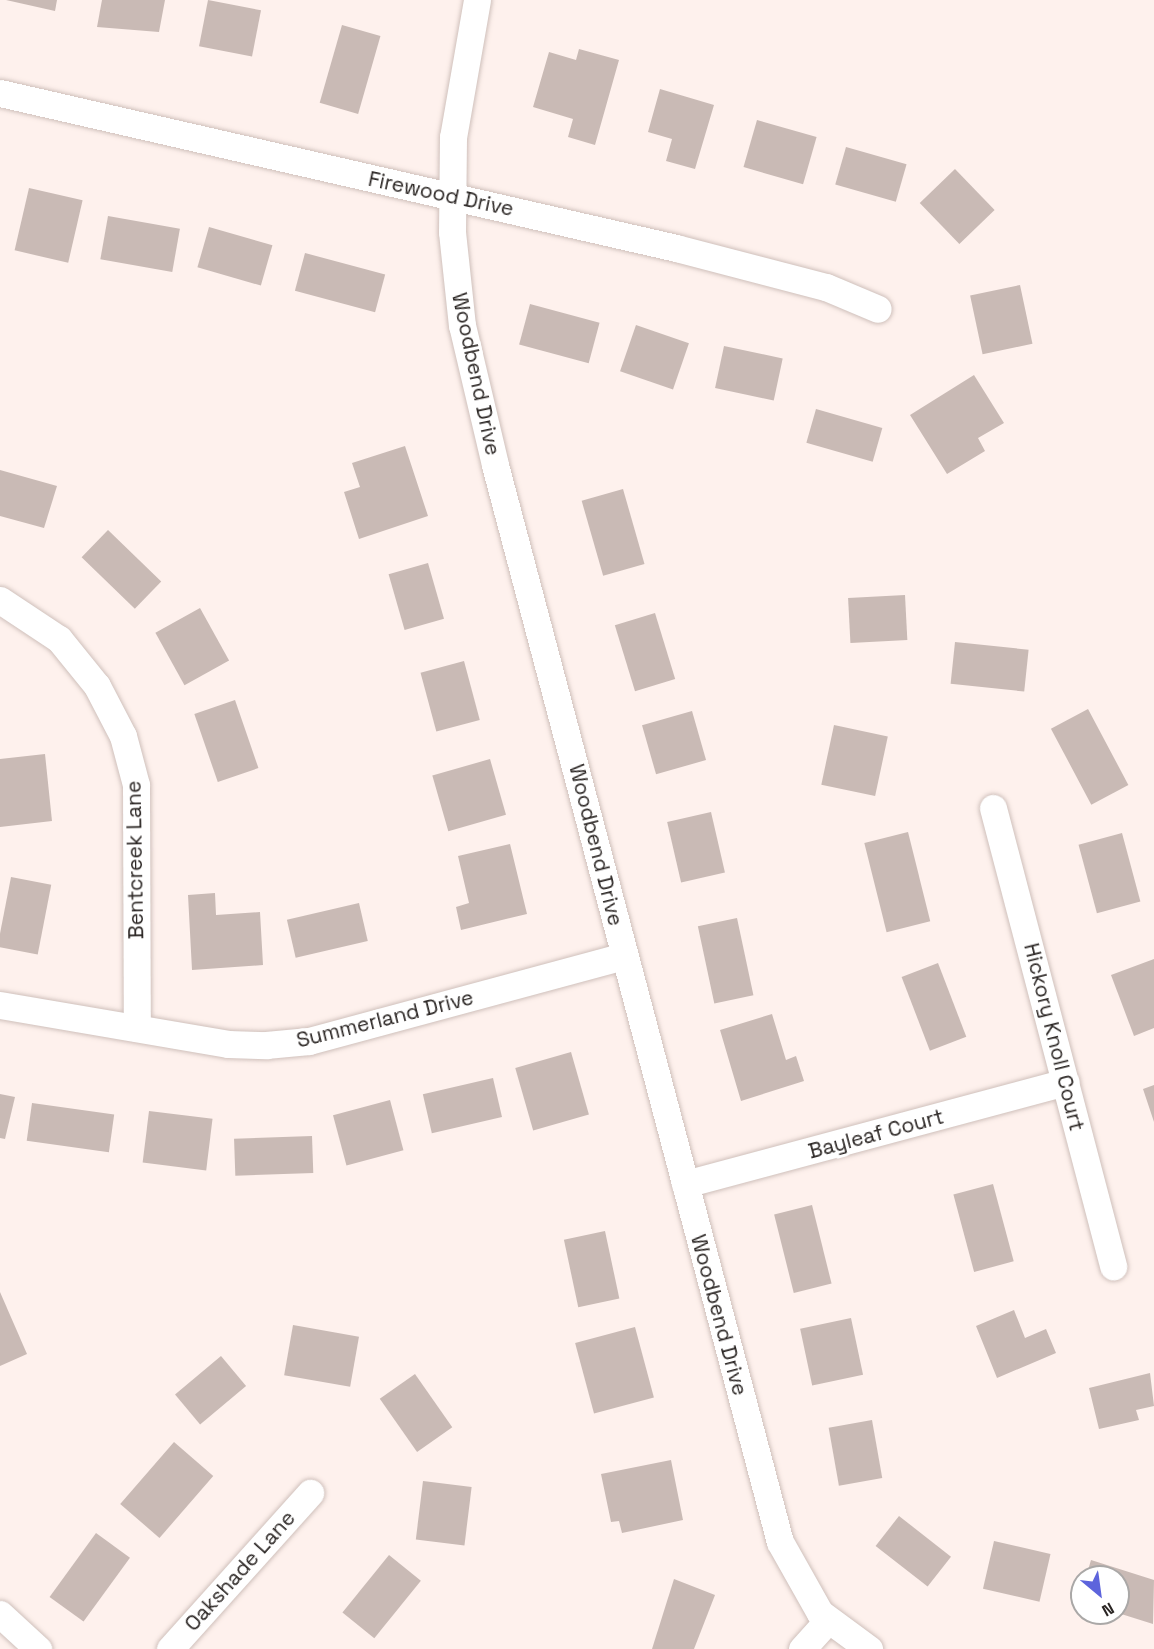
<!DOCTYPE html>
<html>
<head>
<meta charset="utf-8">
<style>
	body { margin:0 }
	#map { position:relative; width:1154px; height:1649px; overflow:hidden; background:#fef1ed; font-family:"Space Grotesk",sans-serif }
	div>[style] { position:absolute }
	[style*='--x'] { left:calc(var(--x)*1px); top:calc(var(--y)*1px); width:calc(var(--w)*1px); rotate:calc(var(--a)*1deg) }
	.building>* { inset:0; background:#c9bab5; transform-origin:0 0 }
	.roads { filter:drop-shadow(0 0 2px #cfc0bb) drop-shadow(0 0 2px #cfc0bb) }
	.minor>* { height:27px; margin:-13.5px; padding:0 13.5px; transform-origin:13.5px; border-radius:13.5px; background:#fff }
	span { translate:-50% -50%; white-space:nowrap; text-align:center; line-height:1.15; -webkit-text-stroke:6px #fff; paint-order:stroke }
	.street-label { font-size:21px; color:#2a2523 }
	.north { position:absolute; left:1070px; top:1565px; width:60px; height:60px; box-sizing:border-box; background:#fff; border:2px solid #aaa8a7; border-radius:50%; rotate:151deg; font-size:16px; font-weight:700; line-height:24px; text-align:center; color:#2a2523 }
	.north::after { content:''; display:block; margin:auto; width:21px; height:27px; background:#5d64dc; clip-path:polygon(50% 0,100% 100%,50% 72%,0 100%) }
</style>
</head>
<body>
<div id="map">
	<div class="building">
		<i style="clip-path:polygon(6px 0,57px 0,55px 11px)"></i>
		<i style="clip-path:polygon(102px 0,165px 0,159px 32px,97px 27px)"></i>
		<i style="left:208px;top:0;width:54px;height:47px;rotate:11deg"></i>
		<i style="left:342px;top:25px;width:40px;height:81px;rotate:16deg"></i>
		<i style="clip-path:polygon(579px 49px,619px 60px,595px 145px,568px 137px,573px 119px,533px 107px,549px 52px,576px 60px)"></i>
		<i style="clip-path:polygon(660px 89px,714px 105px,695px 169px,666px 161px,672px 139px,648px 132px)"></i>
		<i style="left:757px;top:120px;width:62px;height:49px;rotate:16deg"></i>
		<i style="left:846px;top:147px;width:63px;height:39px;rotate:16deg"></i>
		<i style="left:955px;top:169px;width:57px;height:49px;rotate:46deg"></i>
		<i style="left:29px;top:188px;width:55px;height:64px;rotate:13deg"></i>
		<i style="left:108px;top:216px;width:73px;height:44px;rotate:10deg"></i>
		<i style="left:209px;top:227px;width:66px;height:42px;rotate:16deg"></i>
		<i style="left:305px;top:253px;width:83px;height:39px;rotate:15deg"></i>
		<i style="left:1020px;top:285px;width:60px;height:51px;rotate:78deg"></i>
		<i style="left:530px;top:304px;width:72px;height:42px;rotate:15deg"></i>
		<i style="left:636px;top:325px;width:56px;height:49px;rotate:19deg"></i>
		<i style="left:724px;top:346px;width:60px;height:43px;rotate:12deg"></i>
		<i style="clip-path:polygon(974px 375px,1004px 423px,978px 438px,985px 451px,947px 474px,910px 415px)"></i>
		<i style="left:816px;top:409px;width:69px;height:35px;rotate:16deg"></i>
		<i style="clip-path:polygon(405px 446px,428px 516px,359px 539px,344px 492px,360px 487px,352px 463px)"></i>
		<i style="clip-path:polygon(0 470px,57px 486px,44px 528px,0 516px)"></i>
		<i style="left:623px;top:489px;width:78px;height:43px;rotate:74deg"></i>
		<i style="left:108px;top:530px;width:74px;height:38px;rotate:44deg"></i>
		<i style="left:428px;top:563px;width:58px;height:41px;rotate:74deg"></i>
		<i style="left:905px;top:595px;width:45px;height:57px;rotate:87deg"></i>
		<i style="left:200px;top:608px;width:60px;height:51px;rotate:61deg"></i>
		<i style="left:655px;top:613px;width:69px;height:42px;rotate:73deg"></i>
		<i style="left:955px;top:642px;width:74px;height:42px;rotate:6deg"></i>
		<i style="left:464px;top:661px;width:61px;height:45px;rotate:75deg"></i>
		<i style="left:235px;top:700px;width:72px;height:43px;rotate:71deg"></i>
		<i style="left:1088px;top:709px;width:86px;height:42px;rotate:62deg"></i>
		<i style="left:692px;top:711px;width:51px;height:52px;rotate:74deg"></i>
		<i style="left:834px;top:725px;width:55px;height:61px;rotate:12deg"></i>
		<i style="clip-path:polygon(45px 754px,52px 821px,0 827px,0 759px)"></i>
		<i style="left:490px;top:759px;width:58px;height:60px;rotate:74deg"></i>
		<i style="left:711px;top:812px;width:62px;height:45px;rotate:77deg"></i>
		<i style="left:908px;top:832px;width:92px;height:45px;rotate:76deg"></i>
		<i style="left:1122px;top:833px;width:71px;height:45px;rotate:75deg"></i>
		<i style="clip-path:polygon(510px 844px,527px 914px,461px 930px,456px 907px,469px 903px,458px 856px)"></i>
		<i style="left:11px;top:877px;width:41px;height:71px;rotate:11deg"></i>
		<i style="clip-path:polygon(215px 893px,216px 915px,260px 912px,263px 965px,192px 970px,188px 895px)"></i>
		<i style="left:359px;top:903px;width:39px;height:74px;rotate:77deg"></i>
		<i style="left:737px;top:918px;width:79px;height:40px;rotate:78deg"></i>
		<i style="clip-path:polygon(1154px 959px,1154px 1028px,1134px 1036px,1111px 975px)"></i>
		<i style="left:938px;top:963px;width:79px;height:39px;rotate:69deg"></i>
		<i style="clip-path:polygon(772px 1014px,786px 1060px,796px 1056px,804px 1081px,741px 1101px,720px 1030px)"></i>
		<i style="left:571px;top:1052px;width:65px;height:58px;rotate:74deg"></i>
		<i style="left:493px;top:1078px;width:40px;height:72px;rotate:77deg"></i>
		<i style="clip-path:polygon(1154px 1085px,1154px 1122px,1143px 1089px)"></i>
		<i style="clip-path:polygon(0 1094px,15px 1097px,5px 1139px,0 1138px)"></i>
		<i style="left:390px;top:1100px;width:52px;height:59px;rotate:75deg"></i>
		<i style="left:32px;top:1103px;width:83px;height:38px;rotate:8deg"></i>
		<i style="left:149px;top:1111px;width:64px;height:52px;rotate:7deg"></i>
		<i style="left:312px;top:1136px;width:37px;height:78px;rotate:88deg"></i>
		<i style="left:993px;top:1184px;width:80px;height:41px;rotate:75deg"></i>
		<i style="left:812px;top:1205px;width:81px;height:39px;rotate:76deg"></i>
		<i style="left:605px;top:1231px;width:69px;height:42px;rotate:78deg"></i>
		<i style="clip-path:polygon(0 1292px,27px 1354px,0 1366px)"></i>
		<i style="clip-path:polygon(1014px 1310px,1025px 1338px,1046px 1329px,1056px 1353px,997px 1378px,976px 1326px)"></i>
		<i style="left:851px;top:1318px;width:58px;height:52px;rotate:78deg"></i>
		<i style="left:293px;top:1325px;width:67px;height:51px;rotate:10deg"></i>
		<i style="left:635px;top:1327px;width:73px;height:62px;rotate:75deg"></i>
		<i style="left:221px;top:1356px;width:39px;height:60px;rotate:50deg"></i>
		<i style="clip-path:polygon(1150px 1373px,1154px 1406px,1136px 1410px,1139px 1420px,1099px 1429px,1089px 1388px)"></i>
		<i style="left:415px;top:1374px;width:65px;height:43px;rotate:55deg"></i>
		<i style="left:872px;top:1420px;width:59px;height:44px;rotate:80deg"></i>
		<i style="left:174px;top:1442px;width:52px;height:82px;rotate:41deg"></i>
		<i style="clip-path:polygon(671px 1460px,683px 1520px,622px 1533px,619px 1521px,611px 1522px,601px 1474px)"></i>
		<i style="left:423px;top:1481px;width:49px;height:59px;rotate:7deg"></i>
		<i style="left:899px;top:1516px;width:66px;height:38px;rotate:38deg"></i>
		<i style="left:96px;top:1533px;width:42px;height:79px;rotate:36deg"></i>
		<i style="left:994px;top:1541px;width:58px;height:49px;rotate:13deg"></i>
		<i style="left:389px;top:1555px;width:41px;height:74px;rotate:39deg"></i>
		<i style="clip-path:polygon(1091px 1560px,1154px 1580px,1153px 1624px,1118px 1613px,1118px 1577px,1086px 1577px)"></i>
		<i style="clip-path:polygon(674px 1579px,715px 1595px,694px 1649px,652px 1649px)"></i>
	</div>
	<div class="roads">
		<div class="minor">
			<i style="--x:477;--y:0;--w:139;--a:99.9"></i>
			<i style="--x:453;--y:137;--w:95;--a:90.6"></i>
			<i style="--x:452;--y:232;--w:94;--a:83.9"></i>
			<i style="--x:462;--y:325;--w:144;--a:76.7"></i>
			<i style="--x:495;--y:465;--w:1114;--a:75.18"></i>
			<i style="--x:780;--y:1542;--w:81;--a:60.6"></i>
			<i style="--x:820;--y:1613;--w:61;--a:36.3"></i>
			<i style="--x:0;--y:93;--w:694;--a:12.91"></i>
			<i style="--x:676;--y:248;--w:155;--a:14.6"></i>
			<i style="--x:826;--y:287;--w:56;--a:22.9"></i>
			<i style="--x:0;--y:600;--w:71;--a:33.5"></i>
			<i style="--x:59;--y:639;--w:60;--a:51"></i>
			<i style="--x:97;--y:686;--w:56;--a:62.5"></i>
			<i style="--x:123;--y:736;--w:51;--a:75.1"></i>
			<i style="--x:136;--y:785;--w:243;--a:89.8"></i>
			<i style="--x:993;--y:808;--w:474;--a:75.3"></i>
			<i style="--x:0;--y:1005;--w:231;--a:9.7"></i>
			<i style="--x:228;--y:1044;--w:38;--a:2"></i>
			<i style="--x:266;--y:1045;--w:43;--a:-5.3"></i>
			<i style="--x:309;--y:1041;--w:326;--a:-15.1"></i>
			<i style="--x:685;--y:1184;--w:394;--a:-15"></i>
			<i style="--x:0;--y:1614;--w:52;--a:42.6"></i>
			<i style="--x:170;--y:1649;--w:210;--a:-48.1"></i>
			<i style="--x:802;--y:1649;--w:39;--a:-48"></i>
		</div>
	</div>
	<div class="street-label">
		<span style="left:441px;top:194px;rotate:12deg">Firewood Drive</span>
		<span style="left:476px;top:374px;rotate:78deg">Woodbend Drive</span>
		<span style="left:596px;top:845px;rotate:76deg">Woodbend Drive</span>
		<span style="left:135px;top:860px;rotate:-91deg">Bentcreek Lane</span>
		<span style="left:385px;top:1019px;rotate:-14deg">Summerland Drive</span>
		<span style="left:1054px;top:1037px;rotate:76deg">Hickory Knoll Court</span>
		<span style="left:876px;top:1134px;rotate:-15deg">Bayleaf Court</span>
		<span style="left:719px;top:1315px;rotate:75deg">Woodbend Drive</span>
		<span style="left:240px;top:1571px;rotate:-48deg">Oakshade Lane</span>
	</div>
	<div class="north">N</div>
</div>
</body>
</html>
